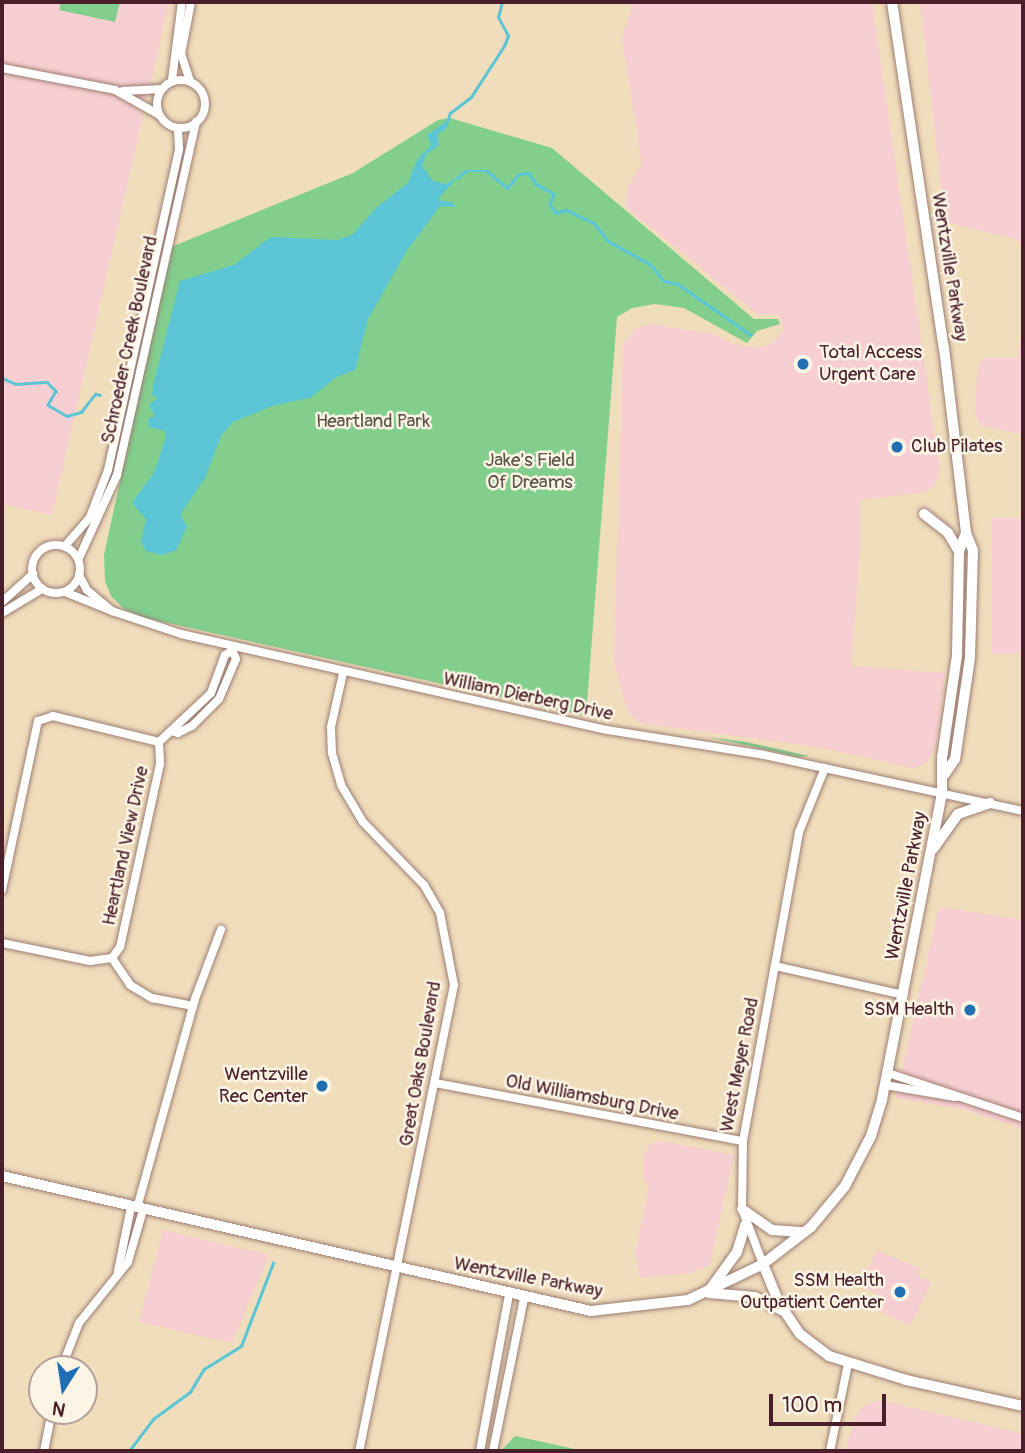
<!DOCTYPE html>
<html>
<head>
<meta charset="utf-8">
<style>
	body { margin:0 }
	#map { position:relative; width:1025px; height:1453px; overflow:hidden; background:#f0ddbc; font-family:Pangolin,sans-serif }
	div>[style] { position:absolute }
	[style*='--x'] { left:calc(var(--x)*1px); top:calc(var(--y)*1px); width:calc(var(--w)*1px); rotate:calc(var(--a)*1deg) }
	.built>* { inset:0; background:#f7cfd2; transform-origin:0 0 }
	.green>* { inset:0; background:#82ce8d }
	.water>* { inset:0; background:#5bc5d6 }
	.stream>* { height:2.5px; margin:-1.25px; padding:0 1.25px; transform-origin:1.25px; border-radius:1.25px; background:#5bc5d6 }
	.roads { filter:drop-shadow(0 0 2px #9d7e74) drop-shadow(0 0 2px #9d7e74) }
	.minor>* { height:8px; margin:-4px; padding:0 4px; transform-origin:4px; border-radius:4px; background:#fff }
	.minor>.ring { margin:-4px; padding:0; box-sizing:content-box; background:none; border:8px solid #fff; border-radius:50% }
	.major>* { height:10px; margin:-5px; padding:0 5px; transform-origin:5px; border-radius:5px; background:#fff }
	.dots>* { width:19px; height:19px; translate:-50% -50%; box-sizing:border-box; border:4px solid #fcf5e5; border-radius:50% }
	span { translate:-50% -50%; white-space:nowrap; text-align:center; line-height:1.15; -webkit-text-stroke:5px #fcf5e5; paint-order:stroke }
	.street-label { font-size:19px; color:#4a1f2b }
	.poi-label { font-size:19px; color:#4a1f2b }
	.left { translate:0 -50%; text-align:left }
	.right { translate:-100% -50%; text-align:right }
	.park-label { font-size:19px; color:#5b5448 }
	.frame { position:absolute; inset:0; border:4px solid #4a1f2b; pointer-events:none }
	.north { position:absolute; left:28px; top:1355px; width:70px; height:70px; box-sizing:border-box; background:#fcf5e5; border:2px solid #b59f9b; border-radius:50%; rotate:192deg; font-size:19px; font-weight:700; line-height:28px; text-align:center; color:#4a1f2b }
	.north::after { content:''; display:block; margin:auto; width:24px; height:32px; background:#1f6fb2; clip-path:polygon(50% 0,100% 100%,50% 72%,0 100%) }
	.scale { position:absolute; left:769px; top:1394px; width:117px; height:32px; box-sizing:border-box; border:4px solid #4a1f2b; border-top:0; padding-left:9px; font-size:21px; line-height:24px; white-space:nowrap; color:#4a1f2b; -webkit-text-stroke:5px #fcf5e5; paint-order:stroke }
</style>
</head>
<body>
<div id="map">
	<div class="built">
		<i style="clip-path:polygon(2px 2px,169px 2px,52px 515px,2px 504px)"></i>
		<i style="clip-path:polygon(633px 2px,872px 2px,940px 471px,934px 486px,924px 492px,860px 500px,861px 538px,851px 666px,945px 673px,936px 744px,927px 763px,914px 768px,823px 748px,641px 723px,628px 714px,614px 662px,623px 343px,637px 328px,650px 324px,718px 335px,733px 344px,757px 348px,771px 344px,784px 330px,779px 314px,758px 315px,626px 207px,627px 188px,642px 165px,622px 38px)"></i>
		<i style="clip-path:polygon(920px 2px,1023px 2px,1023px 250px,1016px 239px,945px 222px)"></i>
		<i style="clip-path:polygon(1023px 325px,1023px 435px,980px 425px,975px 413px,978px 367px,985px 358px,1017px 358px)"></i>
		<i style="left:1023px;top:518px;width:136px;height:31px;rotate:90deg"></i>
		<i style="clip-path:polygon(939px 907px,1023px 920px,1023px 1129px,963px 1109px,896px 1098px)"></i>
		<i style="clip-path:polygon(661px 1141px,734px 1155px,710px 1265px,690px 1273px,640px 1278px,635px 1252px,649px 1188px,643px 1177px,643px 1159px,649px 1145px)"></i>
		<i style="clip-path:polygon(163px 1230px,269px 1255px,232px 1343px,139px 1322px)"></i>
		<i style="clip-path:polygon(877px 1250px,921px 1269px,918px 1276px,932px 1282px,910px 1325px,876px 1310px,881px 1296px,861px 1287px)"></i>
		<i style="clip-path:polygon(880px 1400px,1023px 1434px,1023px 1451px,846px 1451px,854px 1418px,864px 1406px)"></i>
	</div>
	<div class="green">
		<i style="clip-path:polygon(61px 2px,120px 2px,115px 22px,59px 10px)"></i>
		<i style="clip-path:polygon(450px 118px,552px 148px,754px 319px,778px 319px,780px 324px,757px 331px,747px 343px,684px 308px,655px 304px,632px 308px,617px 317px,586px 716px,141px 617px,124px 609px,111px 596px,105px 581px,104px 555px,171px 247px,353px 173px,438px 120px)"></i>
		<i style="clip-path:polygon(708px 737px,746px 742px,809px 756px,799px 757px)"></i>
		<i style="clip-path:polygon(515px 1436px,584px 1451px,501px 1451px)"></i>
	</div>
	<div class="water">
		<i style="clip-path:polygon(447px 121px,448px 127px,437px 135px,439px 145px,426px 154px,422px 166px,433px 181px,446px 184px,457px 178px,439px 198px,441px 201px,451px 202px,457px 207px,440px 206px,406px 252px,368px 319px,355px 370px,338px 376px,310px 398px,275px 405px,233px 422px,221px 436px,205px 478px,180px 515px,187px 526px,176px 550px,162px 555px,146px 551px,141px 542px,146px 519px,132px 503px,154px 473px,165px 440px,165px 431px,149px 427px,148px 419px,155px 416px,149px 405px,158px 398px,152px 395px,153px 386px,180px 281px,234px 265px,271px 237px,337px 240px,352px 235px,377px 207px,408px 183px,417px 160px,431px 145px,427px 135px)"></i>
	</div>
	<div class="stream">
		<i style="--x:447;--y:122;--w:9;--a:-72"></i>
		<i style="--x:450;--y:113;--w:26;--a:-37"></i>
		<i style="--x:471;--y:97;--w:61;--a:-57.1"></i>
		<i style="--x:504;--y:46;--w:11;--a:-68"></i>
		<i style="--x:508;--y:36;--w:21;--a:-118"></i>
		<i style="--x:498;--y:17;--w:16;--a:-75"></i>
		<i style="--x:457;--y:178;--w:11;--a:-38"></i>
		<i style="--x:466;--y:171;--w:21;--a:0"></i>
		<i style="--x:487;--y:171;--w:26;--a:40"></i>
		<i style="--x:507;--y:188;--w:18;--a:-49"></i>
		<i style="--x:519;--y:174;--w:10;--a:-6"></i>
		<i style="--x:529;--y:173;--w:13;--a:58"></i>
		<i style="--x:536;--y:184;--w:21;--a:29"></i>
		<i style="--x:554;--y:194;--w:11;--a:112"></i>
		<i style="--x:550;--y:204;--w:11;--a:56"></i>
		<i style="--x:556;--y:213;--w:10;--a:-17"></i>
		<i style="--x:566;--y:210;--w:31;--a:25"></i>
		<i style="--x:594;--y:223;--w:23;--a:52"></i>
		<i style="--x:608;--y:241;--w:48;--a:28.7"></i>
		<i style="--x:650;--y:264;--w:22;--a:51"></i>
		<i style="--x:664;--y:281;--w:14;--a:12"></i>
		<i style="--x:678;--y:284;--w:89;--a:34.9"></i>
		<i style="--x:2;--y:378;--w:15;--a:23"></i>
		<i style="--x:16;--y:384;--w:31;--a:-4"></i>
		<i style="--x:47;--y:382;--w:13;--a:45"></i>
		<i style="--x:56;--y:391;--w:16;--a:120"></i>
		<i style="--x:48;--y:405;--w:22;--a:30"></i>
		<i style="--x:67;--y:416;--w:15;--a:-16"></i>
		<i style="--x:81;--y:412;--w:23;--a:-52"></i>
		<i style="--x:95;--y:394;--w:5;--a:11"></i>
		<i style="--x:129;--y:1451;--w:40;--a:-53"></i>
		<i style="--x:153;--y:1419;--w:46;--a:-36.1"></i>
		<i style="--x:190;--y:1392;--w:27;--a:-59"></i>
		<i style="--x:204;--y:1369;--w:44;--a:-31.9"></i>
		<i style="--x:241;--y:1346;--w:89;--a:-68.9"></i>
	</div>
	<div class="roads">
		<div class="minor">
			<i style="--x:2;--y:68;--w:115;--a:11"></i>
			<i style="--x:115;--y:90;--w:49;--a:29.2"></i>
			<i class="ring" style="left:157px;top:80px;width:40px;height:40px"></i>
			<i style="--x:172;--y:80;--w:79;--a:-82.7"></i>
			<i style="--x:190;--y:81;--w:28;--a:-108"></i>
			<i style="--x:181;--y:54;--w:53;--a:-79.1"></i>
			<i style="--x:123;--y:91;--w:39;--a:-3"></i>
			<i class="ring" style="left:32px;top:545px;width:40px;height:40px"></i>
			<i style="--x:65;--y:546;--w:38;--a:-49"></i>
			<i style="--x:90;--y:517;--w:50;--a:-69"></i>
			<i style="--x:108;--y:470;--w:329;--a:-77.5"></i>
			<i style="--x:179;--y:149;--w:20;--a:-93"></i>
			<i style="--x:79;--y:558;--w:91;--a:-65.4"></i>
			<i style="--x:117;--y:475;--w:362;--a:-77.4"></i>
			<i style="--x:79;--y:575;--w:17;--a:62"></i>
			<i style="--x:87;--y:590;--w:33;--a:40"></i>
			<i style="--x:112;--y:611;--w:73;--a:18.4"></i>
			<i style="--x:181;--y:634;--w:437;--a:12.7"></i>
			<i style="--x:607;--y:730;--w:159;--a:9"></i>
			<i style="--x:764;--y:755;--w:265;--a:12.2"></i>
			<i style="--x:65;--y:592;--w:51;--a:22"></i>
			<i style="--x:2;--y:602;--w:42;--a:-42.1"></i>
			<i style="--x:2;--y:613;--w:47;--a:-31"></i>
			<i style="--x:343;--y:673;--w:55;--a:102.5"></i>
			<i style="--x:331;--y:727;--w:26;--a:88"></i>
			<i style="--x:332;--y:753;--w:33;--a:74"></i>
			<i style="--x:341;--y:785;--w:43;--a:59.3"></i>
			<i style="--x:363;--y:822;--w:88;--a:45.9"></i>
			<i style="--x:424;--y:885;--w:32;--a:60"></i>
			<i style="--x:440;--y:913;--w:73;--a:79"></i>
			<i style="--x:454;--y:985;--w:476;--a:101.5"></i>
			<i style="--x:171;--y:731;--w:7;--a:16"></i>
			<i style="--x:178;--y:733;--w:16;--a:-27"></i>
			<i style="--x:192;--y:726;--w:38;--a:-45"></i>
			<i style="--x:219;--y:699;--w:43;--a:-67"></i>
			<i style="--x:236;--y:659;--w:11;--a:-112"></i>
			<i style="--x:159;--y:742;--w:71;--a:-43.3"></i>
			<i style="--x:211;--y:693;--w:40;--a:-69.8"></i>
			<i style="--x:225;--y:655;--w:8;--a:-30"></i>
			<i style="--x:2;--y:890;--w:173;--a:-78"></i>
			<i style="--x:38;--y:721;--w:16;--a:-18"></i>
			<i style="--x:53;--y:716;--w:109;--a:13.8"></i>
			<i style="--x:159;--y:742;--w:22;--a:87"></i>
			<i style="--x:160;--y:764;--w:187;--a:102.3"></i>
			<i style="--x:120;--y:947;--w:14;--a:126"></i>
			<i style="--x:112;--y:958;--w:22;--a:172"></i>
			<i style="--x:90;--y:961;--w:90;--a:-168.4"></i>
			<i style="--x:112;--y:958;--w:32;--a:56"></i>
			<i style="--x:130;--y:985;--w:26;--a:31"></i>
			<i style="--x:152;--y:998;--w:42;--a:11"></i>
			<i style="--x:775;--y:966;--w:132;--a:12.7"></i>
			<i style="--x:888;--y:1073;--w:142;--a:18.4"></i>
			<i style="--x:435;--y:1083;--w:313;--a:10.7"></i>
			<i style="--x:885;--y:1085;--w:71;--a:9.7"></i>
			<i style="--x:137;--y:1208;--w:217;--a:-74.5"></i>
			<i style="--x:195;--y:999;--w:74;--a:-69.4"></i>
			<i style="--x:763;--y:1264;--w:59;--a:-110.9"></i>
			<i style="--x:742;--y:1209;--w:68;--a:-89.2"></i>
			<i style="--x:743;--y:1141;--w:314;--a:-79.7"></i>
			<i style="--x:799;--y:832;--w:69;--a:-67.9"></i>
			<i style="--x:118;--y:1271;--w:65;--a:-78.5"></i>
			<i style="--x:61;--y:1369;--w:49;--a:-68.6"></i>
			<i style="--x:79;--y:1323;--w:78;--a:-51.2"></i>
			<i style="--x:128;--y:1262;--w:54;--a:-73.9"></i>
			<i style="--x:44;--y:1451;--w:41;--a:-78.7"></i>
			<i style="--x:480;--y:1451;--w:159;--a:-79.5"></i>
			<i style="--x:493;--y:1451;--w:155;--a:-78.5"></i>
			<i style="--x:830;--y:1451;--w:89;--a:-78.3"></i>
		</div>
		<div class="major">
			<i style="--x:892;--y:2;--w:350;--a:81.5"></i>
			<i style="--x:944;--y:348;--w:186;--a:83.2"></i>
			<i style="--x:966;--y:533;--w:18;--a:68"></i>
			<i style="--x:973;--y:550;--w:108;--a:91.6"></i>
			<i style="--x:970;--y:658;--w:102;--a:98.4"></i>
			<i style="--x:955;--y:759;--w:18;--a:124"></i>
			<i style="--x:924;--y:514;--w:31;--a:38"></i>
			<i style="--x:948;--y:533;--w:21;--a:59"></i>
			<i style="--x:933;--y:849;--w:43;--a:-54.5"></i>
			<i style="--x:958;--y:814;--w:34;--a:-19"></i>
			<i style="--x:2;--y:1176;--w:604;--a:12.91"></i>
			<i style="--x:591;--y:1311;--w:98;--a:-6.5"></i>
			<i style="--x:688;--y:1300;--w:83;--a:-25.6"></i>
			<i style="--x:763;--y:1264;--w:61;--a:-37.6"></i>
			<i style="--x:811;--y:1227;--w:53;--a:-50.3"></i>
			<i style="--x:845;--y:1186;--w:56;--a:-62.5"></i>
			<i style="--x:871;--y:1136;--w:39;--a:-73"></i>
			<i style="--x:882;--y:1099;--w:312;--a:-78.9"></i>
			<i style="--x:942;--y:793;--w:35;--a:-90"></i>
			<i style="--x:942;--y:758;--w:104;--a:-81.7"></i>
			<i style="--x:957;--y:655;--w:104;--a:-88.9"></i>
			<i style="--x:959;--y:551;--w:19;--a:-69"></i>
			<i style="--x:742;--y:1209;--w:37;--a:35"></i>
			<i style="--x:772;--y:1230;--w:32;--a:4"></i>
			<i style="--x:763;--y:1264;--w:42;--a:67.7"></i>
			<i style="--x:779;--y:1303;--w:37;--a:56"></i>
			<i style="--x:800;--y:1334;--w:36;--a:37"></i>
			<i style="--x:829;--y:1356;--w:81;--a:17.3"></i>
			<i style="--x:906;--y:1380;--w:120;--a:12.5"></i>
			<i style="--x:711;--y:1288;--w:44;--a:-54.2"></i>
			<i style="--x:737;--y:1252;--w:28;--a:-73"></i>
			<i style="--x:709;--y:1293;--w:46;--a:5"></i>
			<i style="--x:755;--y:1297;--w:30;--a:26"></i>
		</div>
	</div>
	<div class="dots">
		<i style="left:803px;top:364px;background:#1f6fb2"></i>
		<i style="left:897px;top:447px;background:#1f6fb2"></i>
		<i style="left:970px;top:1010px;background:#1f6fb2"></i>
		<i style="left:322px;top:1086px;background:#1f6fb2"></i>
		<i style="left:900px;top:1292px;background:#1f6fb2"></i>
	</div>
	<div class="street-label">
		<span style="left:949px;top:267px;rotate:81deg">Wentzville Parkway</span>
		<span style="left:130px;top:340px;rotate:-78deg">Schroeder Creek Boulevard</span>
		<span style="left:528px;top:697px;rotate:12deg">William Dierberg Drive</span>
		<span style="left:126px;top:846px;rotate:-78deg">Heartland View Drive</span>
		<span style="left:907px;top:886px;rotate:-79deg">Wentzville Parkway</span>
		<span style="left:421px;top:1064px;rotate:-80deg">Great Oaks Boulevard</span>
		<span style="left:740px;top:1065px;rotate:-79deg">West Meyer Road</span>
		<span style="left:592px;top:1098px;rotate:11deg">Old Williamsburg Drive</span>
		<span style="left:528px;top:1278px;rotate:11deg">Wentzville Parkway</span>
	</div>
	<div class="poi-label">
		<span class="left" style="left:819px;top:364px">Total Access<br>Urgent Care</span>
		<span class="left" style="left:911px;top:447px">Club Pilates</span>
		<span class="right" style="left:954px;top:1010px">SSM Health</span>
		<span class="right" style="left:308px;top:1086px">Wentzville<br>Rec Center</span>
		<span class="right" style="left:884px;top:1292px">SSM Health<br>Outpatient Center</span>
	</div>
	<div class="park-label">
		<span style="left:373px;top:422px">Heartland Park</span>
		<span style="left:530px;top:472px">Jake's Field<br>Of Dreams</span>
	</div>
	<div class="frame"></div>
	<div class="north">N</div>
	<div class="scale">100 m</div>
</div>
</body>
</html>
